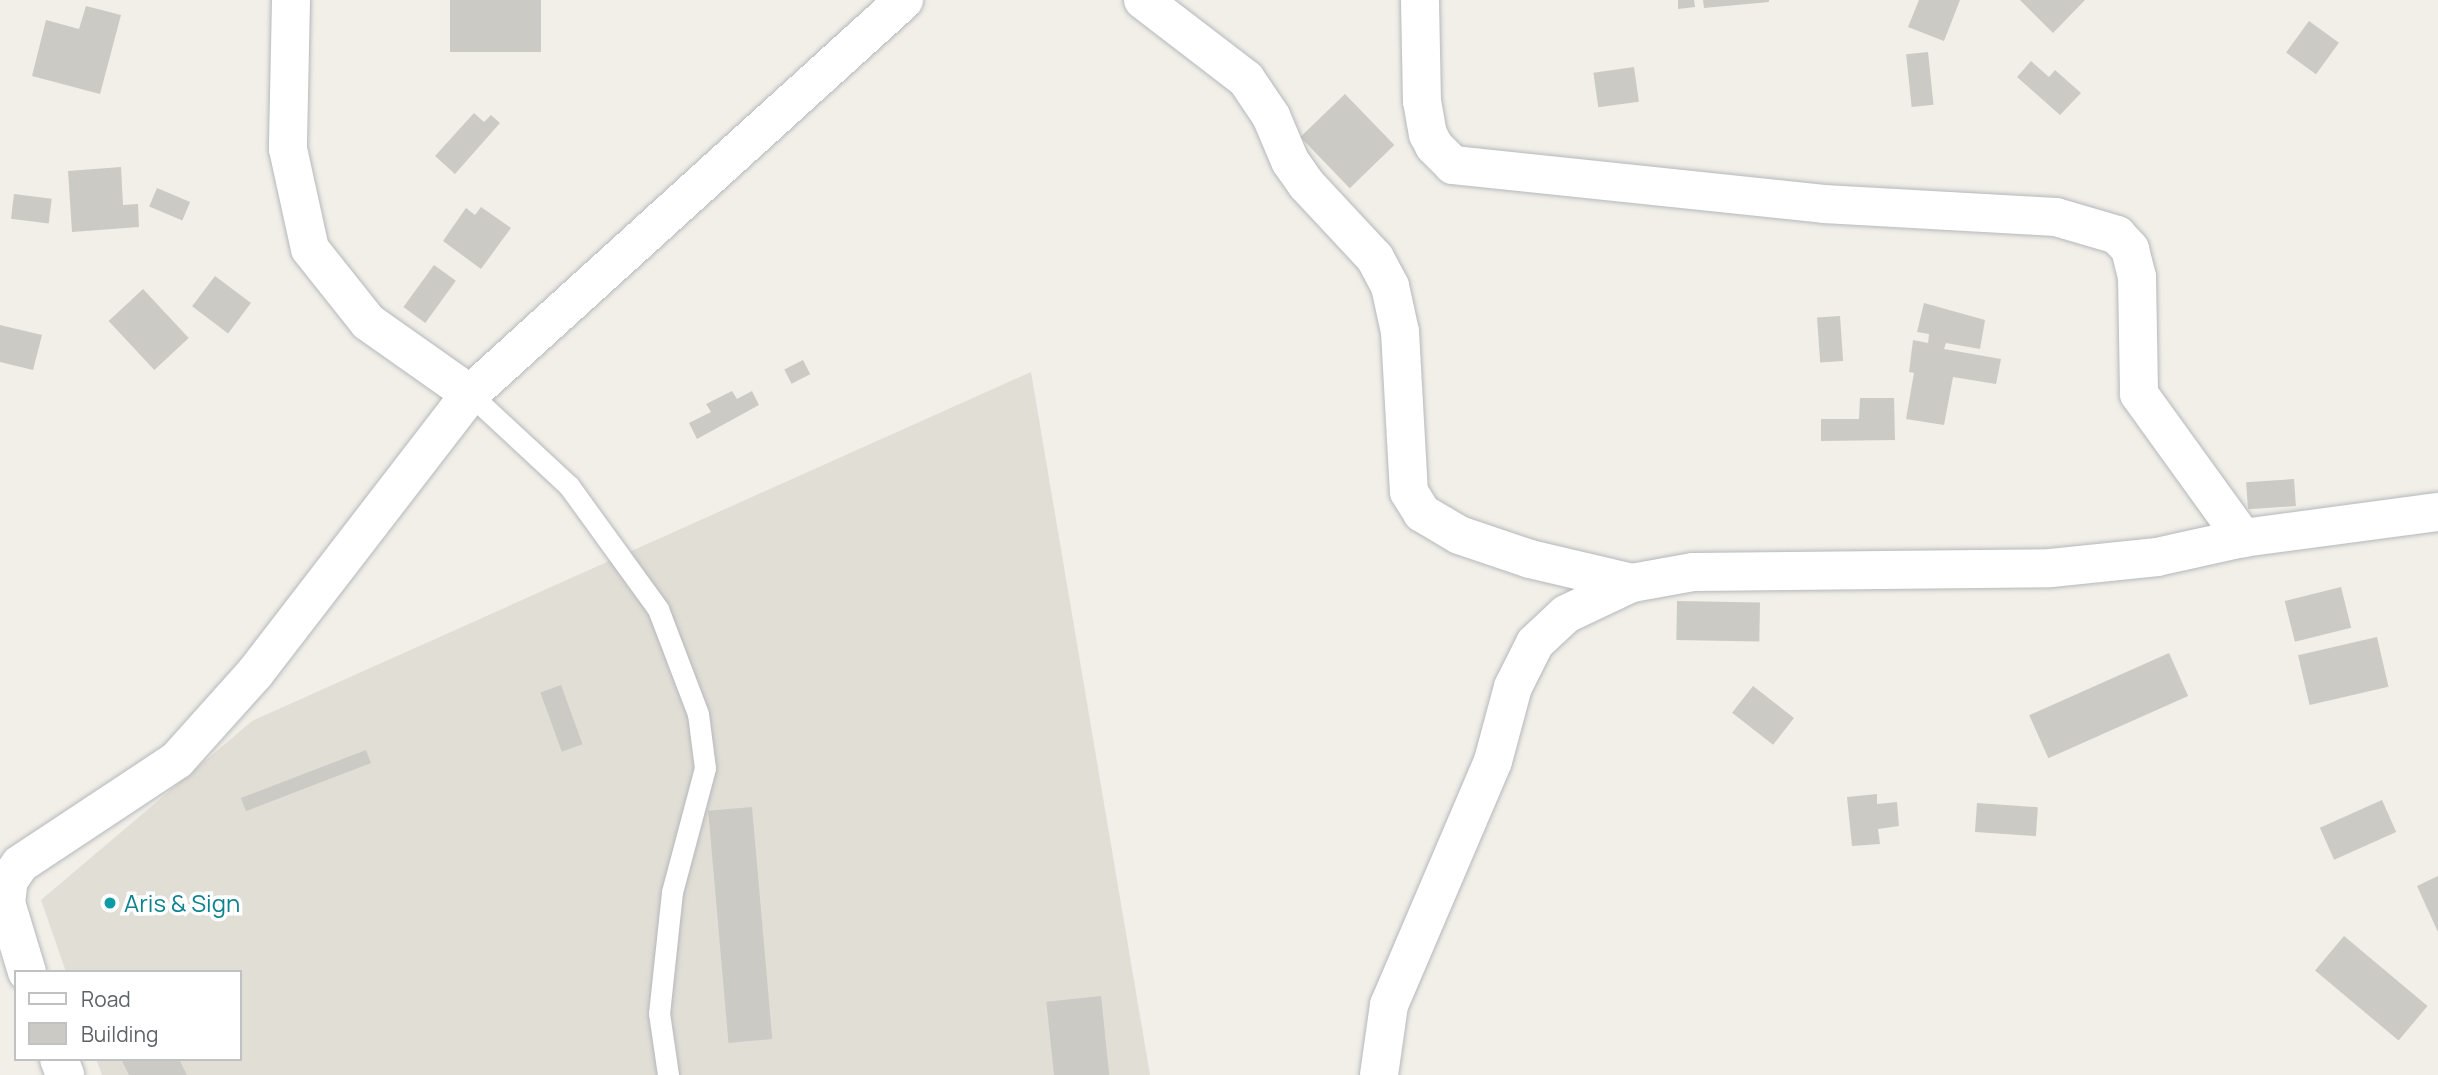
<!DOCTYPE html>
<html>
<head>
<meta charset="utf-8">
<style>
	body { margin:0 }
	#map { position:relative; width:2438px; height:1075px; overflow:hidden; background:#f1efe8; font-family:Manrope,sans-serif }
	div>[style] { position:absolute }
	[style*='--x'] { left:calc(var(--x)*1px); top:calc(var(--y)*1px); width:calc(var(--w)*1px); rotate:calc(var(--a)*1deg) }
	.education>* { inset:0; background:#e1ded6 }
	.building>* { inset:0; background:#cccac5; transform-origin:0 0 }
	.roads { filter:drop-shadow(0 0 2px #b5b8bc) drop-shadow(0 0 2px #b5b8bc) }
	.service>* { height:21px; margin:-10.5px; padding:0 10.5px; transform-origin:10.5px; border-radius:10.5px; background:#fff }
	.minor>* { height:38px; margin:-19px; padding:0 19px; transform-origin:19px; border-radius:19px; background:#fff }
	.dots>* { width:19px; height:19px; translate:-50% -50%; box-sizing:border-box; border:4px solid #fff; border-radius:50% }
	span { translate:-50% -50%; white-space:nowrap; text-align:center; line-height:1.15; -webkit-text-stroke:7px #fff; paint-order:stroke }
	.culture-label { font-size:24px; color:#0d838f }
	.left { translate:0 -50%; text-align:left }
	.legend { position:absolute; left:14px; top:970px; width:228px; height:91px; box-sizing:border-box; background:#fff; border:2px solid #bfc1c3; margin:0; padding:9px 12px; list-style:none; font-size:21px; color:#5f6368 }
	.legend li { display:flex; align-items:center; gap:14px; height:35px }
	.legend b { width:35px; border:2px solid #bfc1c3 }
</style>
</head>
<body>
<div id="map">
	<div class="education">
		<i style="clip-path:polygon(1031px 372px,1150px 1075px,102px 1075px,96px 1059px,240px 1059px,240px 972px,66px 972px,41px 900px,252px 721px)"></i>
	</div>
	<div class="building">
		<i style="left:450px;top:0;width:91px;height:52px"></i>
		<i style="clip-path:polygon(1678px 0,1694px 0,1695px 7px,1678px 9px)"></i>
		<i style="clip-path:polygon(1703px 0,1769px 0,1769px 2px,1704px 8px)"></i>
		<i style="clip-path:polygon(1919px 0,1960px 0,1944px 41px,1908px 27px)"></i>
		<i style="clip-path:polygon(2020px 0,2085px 0,2053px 33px)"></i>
		<i style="clip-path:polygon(86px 6px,121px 15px,100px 94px,32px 76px,46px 20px,79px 29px)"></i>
		<i style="left:2309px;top:21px;width:37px;height:39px;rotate:36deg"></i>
		<i style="left:1928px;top:52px;width:53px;height:22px;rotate:84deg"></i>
		<i style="clip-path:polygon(2031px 61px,2049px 77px,2055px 70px,2081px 93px,2060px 115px,2017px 77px)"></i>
		<i style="left:1634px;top:67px;width:35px;height:41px;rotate:82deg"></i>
		<i style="left:1345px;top:94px;width:71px;height:62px;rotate:46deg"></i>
		<i style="clip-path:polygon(474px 113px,484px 122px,491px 115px,500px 123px,455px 174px,435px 156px)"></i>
		<i style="clip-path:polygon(121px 167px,123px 205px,138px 204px,139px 227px,72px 232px,68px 171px)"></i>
		<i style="left:157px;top:188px;width:36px;height:20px;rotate:23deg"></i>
		<i style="left:14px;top:194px;width:38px;height:25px;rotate:7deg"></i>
		<i style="clip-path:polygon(481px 207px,511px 228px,481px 269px,443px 241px,466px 208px,475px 215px)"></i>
		<i style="left:434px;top:265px;width:27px;height:52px;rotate:36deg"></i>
		<i style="left:215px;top:276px;width:45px;height:38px;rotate:37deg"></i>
		<i style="left:143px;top:289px;width:67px;height:47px;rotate:47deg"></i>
		<i style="clip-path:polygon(1924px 303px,1985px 320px,1980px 349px,1946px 343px,1944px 349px,2001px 359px,1996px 384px,1953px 377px,1944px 425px,1906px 419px,1914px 373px,1909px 372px,1913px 340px,1928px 343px,1929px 334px,1917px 332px)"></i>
		<i style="left:1840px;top:316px;width:45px;height:23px;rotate:86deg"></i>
		<i style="clip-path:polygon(0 325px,42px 335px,33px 370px,0 362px)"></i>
		<i style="left:803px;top:360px;width:16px;height:21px;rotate:63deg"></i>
		<i style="clip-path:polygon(732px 391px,737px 399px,752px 391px,759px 405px,697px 439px,689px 423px,711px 412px,706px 404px)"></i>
		<i style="clip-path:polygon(1860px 398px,1894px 398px,1895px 440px,1821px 441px,1821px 419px,1859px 419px)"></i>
		<i style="left:2294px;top:479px;width:27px;height:48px;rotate:86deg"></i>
		<i style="left:2341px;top:587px;width:42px;height:58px;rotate:76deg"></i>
		<i style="left:1677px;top:601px;width:83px;height:39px;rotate:1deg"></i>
		<i style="left:2377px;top:637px;width:51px;height:81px;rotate:77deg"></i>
		<i style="left:2169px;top:653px;width:47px;height:153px;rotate:66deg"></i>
		<i style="left:561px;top:685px;width:63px;height:22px;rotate:70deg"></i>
		<i style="left:1753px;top:686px;width:52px;height:34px;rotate:38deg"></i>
		<i style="left:366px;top:750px;width:14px;height:134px;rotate:69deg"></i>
		<i style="clip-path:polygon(1877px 794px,1877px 804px,1897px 802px,1899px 826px,1878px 829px,1880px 844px,1852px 846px,1847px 797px)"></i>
		<i style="left:2382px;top:800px;width:35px;height:68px;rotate:66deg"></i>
		<i style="left:1977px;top:803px;width:61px;height:29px;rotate:4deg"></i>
		<i style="left:752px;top:807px;width:233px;height:44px;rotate:85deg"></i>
		<i style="clip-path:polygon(2438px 876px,2438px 932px,2417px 886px)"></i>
		<i style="left:2344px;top:936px;width:109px;height:45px;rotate:40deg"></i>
		<i style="left:1101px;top:996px;width:80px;height:55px;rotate:84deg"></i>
		<i style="clip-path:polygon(121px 1059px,179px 1059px,187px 1075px,129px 1075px)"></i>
	</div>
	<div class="roads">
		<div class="service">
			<i style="--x:470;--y:394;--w:135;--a:42.9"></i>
			<i style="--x:569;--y:486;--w:152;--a:54.1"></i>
			<i style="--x:658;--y:609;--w:112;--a:69.1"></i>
			<i style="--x:698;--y:714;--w:54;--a:82.6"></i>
			<i style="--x:705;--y:768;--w:128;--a:104.9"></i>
			<i style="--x:672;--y:892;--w:122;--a:96.1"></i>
			<i style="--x:659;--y:1013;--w:63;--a:81.7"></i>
		</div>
		<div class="minor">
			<i style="--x:291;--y:0;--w:149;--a:91.2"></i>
			<i style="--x:288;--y:149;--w:102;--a:77.6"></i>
			<i style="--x:310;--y:249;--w:93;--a:51.5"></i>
			<i style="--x:368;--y:322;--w:125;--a:35.2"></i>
			<i style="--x:1143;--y:0;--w:130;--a:37.5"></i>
			<i style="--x:1246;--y:79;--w:45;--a:56"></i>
			<i style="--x:1271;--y:116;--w:49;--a:67.1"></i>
			<i style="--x:1290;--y:161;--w:28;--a:55"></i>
			<i style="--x:1306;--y:184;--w:101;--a:47"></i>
			<i style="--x:1375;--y:258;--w:32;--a:62"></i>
			<i style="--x:1390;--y:286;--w:47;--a:77.7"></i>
			<i style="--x:1400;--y:332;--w:160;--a:86.8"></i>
			<i style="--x:1409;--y:492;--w:25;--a:58"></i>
			<i style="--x:1422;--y:513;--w:43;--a:30.7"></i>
			<i style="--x:1459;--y:535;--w:75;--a:18.7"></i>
			<i style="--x:1530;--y:559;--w:105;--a:13.2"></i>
			<i style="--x:1420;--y:0;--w:101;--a:88.9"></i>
			<i style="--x:1422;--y:101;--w:34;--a:80"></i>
			<i style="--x:1428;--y:134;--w:13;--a:63"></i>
			<i style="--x:1434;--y:146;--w:27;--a:45"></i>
			<i style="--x:1453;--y:165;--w:373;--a:6"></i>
			<i style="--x:1824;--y:204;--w:232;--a:3.2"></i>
			<i style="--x:2056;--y:217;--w:64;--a:16.4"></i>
			<i style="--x:2117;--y:235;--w:19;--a:47"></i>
			<i style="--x:2130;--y:249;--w:29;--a:76"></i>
			<i style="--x:2137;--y:277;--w:117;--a:89"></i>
			<i style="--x:2139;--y:394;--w:178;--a:54.2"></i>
			<i style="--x:27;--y:972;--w:72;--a:-106.9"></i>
			<i style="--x:6;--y:903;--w:23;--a:-83"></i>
			<i style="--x:9;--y:880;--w:19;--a:-55"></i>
			<i style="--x:20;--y:864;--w:188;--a:-33.5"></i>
			<i style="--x:177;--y:760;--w:117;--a:-48.1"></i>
			<i style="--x:255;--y:673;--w:352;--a:-52.4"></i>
			<i style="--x:470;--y:394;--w:586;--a:-42.23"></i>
			<i style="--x:59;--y:1059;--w:17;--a:69"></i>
			<i style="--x:1379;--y:1075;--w:71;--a:-81.9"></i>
			<i style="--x:1389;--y:1005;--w:265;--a:-66.9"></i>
			<i style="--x:1493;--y:761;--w:77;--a:-74.9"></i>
			<i style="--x:1513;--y:687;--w:49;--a:-63.4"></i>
			<i style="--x:1535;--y:643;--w:42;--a:-43.1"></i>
			<i style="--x:1566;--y:614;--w:73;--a:-25.2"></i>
			<i style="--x:1632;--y:583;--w:62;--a:-10.2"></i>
			<i style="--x:1693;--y:572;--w:358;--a:-0.6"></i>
			<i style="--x:2051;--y:568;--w:107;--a:-5.9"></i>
			<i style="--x:2157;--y:557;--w:88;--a:-12.5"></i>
			<i style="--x:2243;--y:538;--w:197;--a:-7.6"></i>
		</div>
	</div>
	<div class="dots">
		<i style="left:110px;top:903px;background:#0f9aa8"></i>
	</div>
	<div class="culture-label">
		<span class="left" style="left:124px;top:903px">Aris &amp; Sign</span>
	</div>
	<ul class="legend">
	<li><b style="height:9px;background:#fff"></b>Road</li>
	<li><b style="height:19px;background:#cccac5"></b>Building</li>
	</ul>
</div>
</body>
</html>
